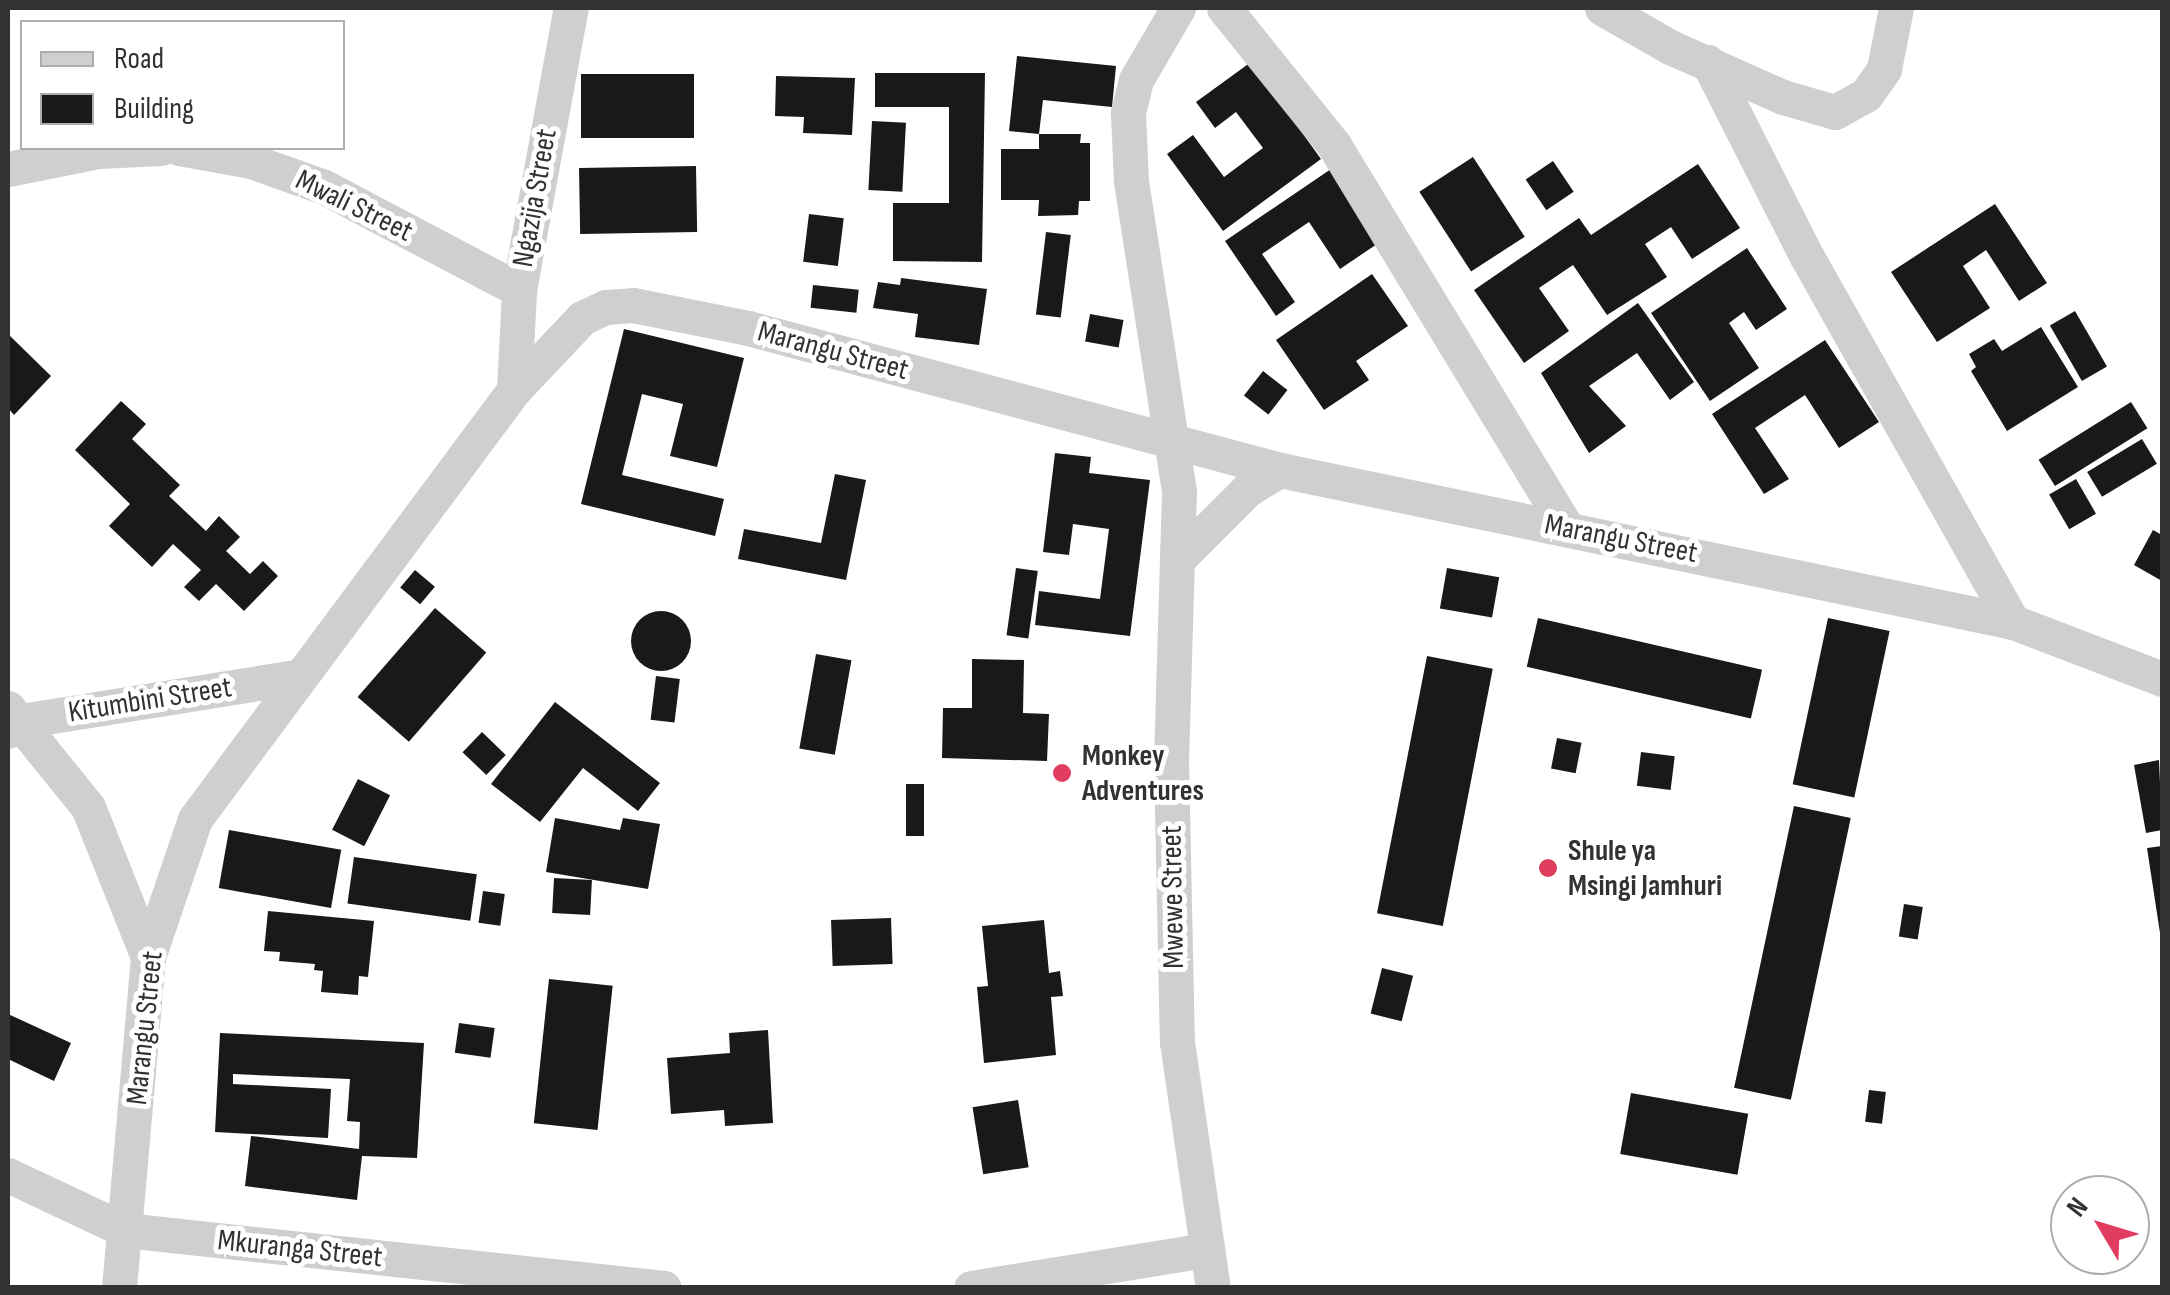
<!DOCTYPE html>
<html>
<head>
<meta charset="utf-8">
<style>
	body { margin:0 }
	#map { position:relative; width:2170px; height:1295px; overflow:hidden; background:#fff; font-family:"Sofia Sans Condensed",sans-serif }
	div>[style] { position:absolute }
	[style*='--x'] { left:calc(var(--x)*1px); top:calc(var(--y)*1px); width:calc(var(--w)*1px); rotate:calc(var(--a)*1deg) }
	.building>* { inset:0; background:#191919; transform-origin:0 0 }
	.round { border-radius:50% }
	.minor>* { height:35px; margin:-17.5px; padding:0 17.5px; transform-origin:17.5px; border-radius:17.5px; background:#cfcfcf }
	.dots>* { width:28px; height:28px; translate:-50% -50%; box-sizing:border-box; border:5px solid #fff; border-radius:50% }
	span { translate:-50% -50%; white-space:nowrap; text-align:center; line-height:1.15; -webkit-text-stroke:10px #fff; paint-order:stroke }
	.street-label { font-size:30px; color:#323232 }
	.poi-label { font-size:30px; color:#323232; font-weight:700 }
	.left { translate:0 -50%; text-align:left }
	.frame { position:absolute; inset:0; border:10px solid #323232; pointer-events:none }
	.legend { position:absolute; left:20px; top:20px; width:325px; height:130px; box-sizing:border-box; background:#fff; border:2px solid #adadad; margin:0; padding:12px 18px; list-style:none; font-size:30px; color:#323232 }
	.legend li { display:flex; align-items:center; gap:20px; height:50px }
	.legend b { width:50px; border:2px solid #adadad }
	.north { position:absolute; left:2050px; top:1175px; width:100px; height:100px; box-sizing:border-box; background:#fff; border:2px solid #adadad; border-radius:50%; rotate:308deg; font-size:28px; font-weight:700; line-height:40px; text-align:center; color:#323232 }
	.north::after { content:''; display:block; margin:auto; width:35px; height:45px; background:#e13d61; clip-path:polygon(50% 0,100% 100%,50% 72%,0 100%) }
</style>
</head>
<body>
<div id="map">
	<div class="building">
		<i style="clip-path:polygon(1017px 56px,1116px 66px,1112px 107px,1043px 100px,1039px 134px,1081px 134px,1080px 143px,1090px 143px,1090px 201px,1079px 201px,1078px 215px,1038px 216px,1039px 200px,1001px 200px,1001px 149px,1039px 149px,1039px 134px,1009px 131px)"></i>
		<i style="clip-path:polygon(1251px 62px,1321px 159px,1223px 231px,1167px 154px,1193px 135px,1224px 177px,1263px 148px,1236px 112px,1215px 128px,1196px 102px)"></i>
		<i style="clip-path:polygon(875px 73px,985px 73px,982px 262px,893px 261px,893px 203px,949px 203px,949px 107px,875px 107px)"></i>
		<i style="left:581px;top:74px;width:113px;height:64px"></i>
		<i style="clip-path:polygon(776px 76px,855px 78px,852px 135px,803px 133px,804px 117px,775px 116px)"></i>
		<i style="left:872px;top:121px;width:34px;height:69px;rotate:3deg"></i>
		<i style="left:1473px;top:157px;width:95px;height:64px;rotate:57deg"></i>
		<i style="left:1553px;top:161px;width:37px;height:33px;rotate:56deg"></i>
		<i style="clip-path:polygon(1698px 164px,1740px 228px,1692px 259px,1671px 227px,1645px 244px,1667px 277px,1607px 315px,1573px 265px,1539px 288px,1569px 331px,1524px 363px,1474px 290px,1579px 218px,1591px 235px)"></i>
		<i style="left:696px;top:166px;width:66px;height:117px;rotate:89deg"></i>
		<i style="clip-path:polygon(1331px 169px,1380px 242px,1340px 269px,1309px 222px,1262px 254px,1295px 302px,1276px 316px,1225px 241px)"></i>
		<i style="clip-path:polygon(1995px 204px,2047px 283px,2019px 301px,1986px 250px,1963px 266px,1990px 308px,1937px 342px,1891px 272px)"></i>
		<i style="left:809px;top:214px;width:35px;height:48px;rotate:7deg"></i>
		<i style="left:1046px;top:232px;width:25px;height:83px;rotate:7deg"></i>
		<i style="clip-path:polygon(1747px 248px,1787px 309px,1756px 330px,1744px 312px,1729px 323px,1759px 368px,1710px 401px,1651px 313px)"></i>
		<i style="clip-path:polygon(1372px 274px,1408px 326px,1356px 361px,1369px 380px,1324px 410px,1276px 340px)"></i>
		<i style="clip-path:polygon(901px 278px,987px 289px,979px 345px,915px 337px,918px 314px,873px 308px,878px 282px,900px 285px)"></i>
		<i style="left:813px;top:285px;width:46px;height:23px;rotate:6deg"></i>
		<i style="clip-path:polygon(1638px 303px,1694px 382px,1670px 400px,1637px 353px,1589px 386px,1626px 426px,1589px 453px,1541px 373px)"></i>
		<i style="left:2075px;top:311px;width:64px;height:29px;rotate:60deg"></i>
		<i style="left:1090px;top:314px;width:34px;height:28px;rotate:10deg"></i>
		<i style="clip-path:polygon(2041px 327px,2078px 387px,2007px 431px,1971px 371px,1976px 367px,1969px 354px,1994px 339px,2002px 351px)"></i>
		<i style="clip-path:polygon(624px 329px,744px 358px,717px 467px,670px 456px,683px 404px,642px 394px,622px 475px,724px 499px,715px 536px,581px 504px)"></i>
		<i style="clip-path:polygon(8px 334px,51px 376px,14px 415px,8px 408px)"></i>
		<i style="clip-path:polygon(1825px 340px,1879px 422px,1839px 448px,1805px 395px,1755px 428px,1789px 479px,1764px 494px,1712px 414px)"></i>
		<i style="left:1263px;top:371px;width:31px;height:31px;rotate:38deg"></i>
		<i style="clip-path:polygon(121px 401px,146px 424px,132px 439px,180px 485px,169px 496px,206px 531px,219px 516px,240px 537px,226px 551px,250px 574px,263px 561px,278px 576px,244px 611px,216px 584px,199px 601px,184px 587px,201px 570px,173px 544px,152px 567px,109px 526px,130px 504px,75px 450px)"></i>
		<i style="left:2131px;top:402px;width:31px;height:109px;rotate:58deg"></i>
		<i style="left:2142px;top:439px;width:29px;height:64px;rotate:59deg"></i>
		<i style="clip-path:polygon(1055px 453px,1091px 457px,1089px 473px,1150px 480px,1130px 636px,1035px 625px,1039px 591px,1100px 599px,1109px 529px,1073px 524px,1069px 555px,1043px 552px)"></i>
		<i style="clip-path:polygon(835px 474px,866px 480px,846px 580px,738px 559px,744px 529px,821px 543px)"></i>
		<i style="left:2076px;top:479px;width:40px;height:31px;rotate:60deg"></i>
		<i style="clip-path:polygon(2153px 530px,2162px 535px,2162px 581px,2134px 565px)"></i>
		<i style="left:1016px;top:568px;width:22px;height:68px;rotate:8deg"></i>
		<i style="left:1447px;top:568px;width:53px;height:41px;rotate:10deg"></i>
		<i style="left:415px;top:570px;width:26px;height:23px;rotate:40deg"></i>
		<i style="left:435px;top:608px;width:68px;height:118px;rotate:41deg"></i>
		<i class="round" style="left:631px;top:611px;width:60px;height:60px"></i>
		<i style="left:1538px;top:618px;width:230px;height:50px;rotate:13deg"></i>
		<i style="left:1828px;top:618px;width:63px;height:170px;rotate:12deg"></i>
		<i style="left:816px;top:654px;width:36px;height:96px;rotate:10deg"></i>
		<i style="left:1427px;top:656px;width:67px;height:262px;rotate:11deg"></i>
		<i style="clip-path:polygon(972px 659px,1024px 660px,1023px 713px,1049px 714px,1047px 761px,942px 758px,943px 708px,972px 708px)"></i>
		<i style="left:656px;top:676px;width:24px;height:44px;rotate:7deg"></i>
		<i style="clip-path:polygon(555px 702px,660px 783px,638px 811px,583px 768px,540px 822px,491px 784px)"></i>
		<i style="left:482px;top:732px;width:33px;height:28px;rotate:44deg"></i>
		<i style="left:1557px;top:738px;width:25px;height:31px;rotate:11deg"></i>
		<i style="left:1641px;top:752px;width:34px;height:34px;rotate:7deg"></i>
		<i style="clip-path:polygon(2159px 760px,2162px 830px,2146px 833px,2134px 765px)"></i>
		<i style="left:358px;top:779px;width:36px;height:57px;rotate:27deg"></i>
		<i style="left:906px;top:784px;width:18px;height:52px"></i>
		<i style="left:1794px;top:806px;width:58px;height:288px;rotate:12deg"></i>
		<i style="clip-path:polygon(555px 818px,620px 830px,623px 818px,660px 824px,648px 889px,546px 872px)"></i>
		<i style="left:229px;top:830px;width:114px;height:59px;rotate:10deg"></i>
		<i style="clip-path:polygon(2162px 846px,2162px 933px,2160px 933px,2147px 848px)"></i>
		<i style="left:354px;top:857px;width:124px;height:47px;rotate:8deg"></i>
		<i style="left:554px;top:878px;width:38px;height:35px;rotate:3deg"></i>
		<i style="left:483px;top:891px;width:22px;height:32px;rotate:8deg"></i>
		<i style="left:1904px;top:904px;width:19px;height:33px;rotate:9deg"></i>
		<i style="clip-path:polygon(268px 911px,374px 921px,368px 977px,359px 976px,358px 995px,321px 992px,323px 971px,314px 970px,315px 964px,279px 961px,280px 952px,264px 951px)"></i>
		<i style="left:891px;top:918px;width:46px;height:60px;rotate:88deg"></i>
		<i style="clip-path:polygon(1044px 920px,1049px 973px,1060px 971px,1063px 996px,1051px 997px,1056px 1055px,984px 1063px,977px 987px,988px 986px,982px 926px)"></i>
		<i style="left:1382px;top:968px;width:32px;height:47px;rotate:14deg"></i>
		<i style="left:549px;top:979px;width:64px;height:145px;rotate:6deg"></i>
		<i style="clip-path:polygon(8px 1014px,71px 1043px,54px 1081px,8px 1059px)"></i>
		<i style="left:459px;top:1023px;width:36px;height:30px;rotate:8deg"></i>
		<i style="clip-path:polygon(768px 1030px,773px 1123px,725px 1126px,724px 1110px,671px 1114px,667px 1058px,730px 1053px,729px 1033px)"></i>
		<i style="clip-path:polygon(220px 1033px,424px 1043px,417px 1158px,362px 1156px,357px 1200px,245px 1186px,251px 1136px,359px 1149px,360px 1122px,347px 1121px,350px 1079px,233px 1074px,233px 1084px,331px 1089px,328px 1138px,215px 1132px)"></i>
		<i style="left:1869px;top:1090px;width:17px;height:32px;rotate:7deg"></i>
		<i style="left:1631px;top:1093px;width:119px;height:62px;rotate:10deg"></i>
		<i style="left:1018px;top:1100px;width:68px;height:46px;rotate:81deg"></i>
	</div>
	<div class="minor">
		<i style="--x:1178;--y:8;--w:83;--a:120.3"></i>
		<i style="--x:1136;--y:80;--w:34;--a:104"></i>
		<i style="--x:1128;--y:113;--w:68;--a:87.5"></i>
		<i style="--x:1131;--y:181;--w:314;--a:81.2"></i>
		<i style="--x:1179;--y:491;--w:270;--a:91.7"></i>
		<i style="--x:1171;--y:761;--w:281;--a:88.8"></i>
		<i style="--x:1177;--y:1042;--w:249;--a:81.7"></i>
		<i style="--x:1224;--y:8;--w:176;--a:51.2"></i>
		<i style="--x:1334;--y:145;--w:448;--a:58.7"></i>
		<i style="--x:1602;--y:8;--w:78;--a:29.8"></i>
		<i style="--x:1670;--y:47;--w:124;--a:23.9"></i>
		<i style="--x:1783;--y:97;--w:54;--a:16.1"></i>
		<i style="--x:1835;--y:112;--w:35;--a:-29"></i>
		<i style="--x:1866;--y:95;--w:32;--a:-55"></i>
		<i style="--x:1884;--y:69;--w:62;--a:-78.9"></i>
		<i style="--x:1708;--y:62;--w:219;--a:63.1"></i>
		<i style="--x:1807;--y:257;--w:419;--a:60.6"></i>
		<i style="--x:179;--y:148;--w:73;--a:10.2"></i>
		<i style="--x:251;--y:161;--w:77;--a:19.6"></i>
		<i style="--x:324;--y:187;--w:221;--a:27.8"></i>
		<i style="--x:8;--y:169;--w:93;--a:-11.2"></i>
		<i style="--x:99;--y:151;--w:62;--a:-2.8"></i>
		<i style="--x:514;--y:390;--w:100;--a:-87.1"></i>
		<i style="--x:519;--y:290;--w:287;--a:-79.6"></i>
		<i style="--x:1181;--y:556;--w:95;--a:-45"></i>
		<i style="--x:1248;--y:489;--w:37;--a:-31"></i>
		<i style="--x:8;--y:708;--w:127;--a:51.1"></i>
		<i style="--x:88;--y:807;--w:162;--a:68.2"></i>
		<i style="--x:8;--y:731;--w:16;--a:-38"></i>
		<i style="--x:21;--y:721;--w:278;--a:-9.1"></i>
		<i style="--x:8;--y:1175;--w:129;--a:25.2"></i>
		<i style="--x:125;--y:1230;--w:542;--a:6.14"></i>
		<i style="--x:119;--y:1288;--w:332;--a:-85"></i>
		<i style="--x:148;--y:957;--w:146;--a:-71.2"></i>
		<i style="--x:195;--y:819;--w:535;--a:-53.37"></i>
		<i style="--x:514;--y:390;--w:99;--a:-46.6"></i>
		<i style="--x:582;--y:318;--w:26;--a:-25"></i>
		<i style="--x:606;--y:307;--w:27;--a:-4"></i>
		<i style="--x:633;--y:305;--w:117;--a:11.3"></i>
		<i style="--x:748;--y:328;--w:551;--a:14.94"></i>
		<i style="--x:1280;--y:470;--w:749;--a:11.72"></i>
		<i style="--x:2013;--y:622;--w:160;--a:20.9"></i>
		<i style="--x:971;--y:1288;--w:238;--a:-9.2"></i>
	</div>
	<div class="dots">
		<i style="left:1062px;top:773px;background:#e13d61"></i>
		<i style="left:1548px;top:868px;background:#e13d61"></i>
	</div>
	<div class="street-label">
		<span style="left:535px;top:198px;rotate:-80deg">Ngazija Street</span>
		<span style="left:354px;top:206px;rotate:26deg">Mwali Street</span>
		<span style="left:833px;top:351px;rotate:15deg">Marangu Street</span>
		<span style="left:1621px;top:539px;rotate:11deg">Marangu Street</span>
		<span style="left:150px;top:700px;rotate:-9deg">Kitumbini Street</span>
		<span style="left:1173px;top:897px;rotate:-91deg">Mwewe Street</span>
		<span style="left:145px;top:1028px;rotate:-84deg">Marangu Street</span>
		<span style="left:300px;top:1249px;rotate:6deg">Mkuranga Street</span>
	</div>
	<div class="poi-label">
		<span class="left" style="left:1082px;top:773px">Monkey<br>Adventures</span>
		<span class="left" style="left:1568px;top:868px">Shule ya<br>Msingi Jamhuri</span>
	</div>
	<div class="frame"></div>
	<ul class="legend">
	<li><b style="height:12px;background:#cfcfcf"></b>Road</li>
	<li><b style="height:28px;background:#191919"></b>Building</li>
	</ul>
	<div class="north">N</div>
</div>
</body>
</html>
